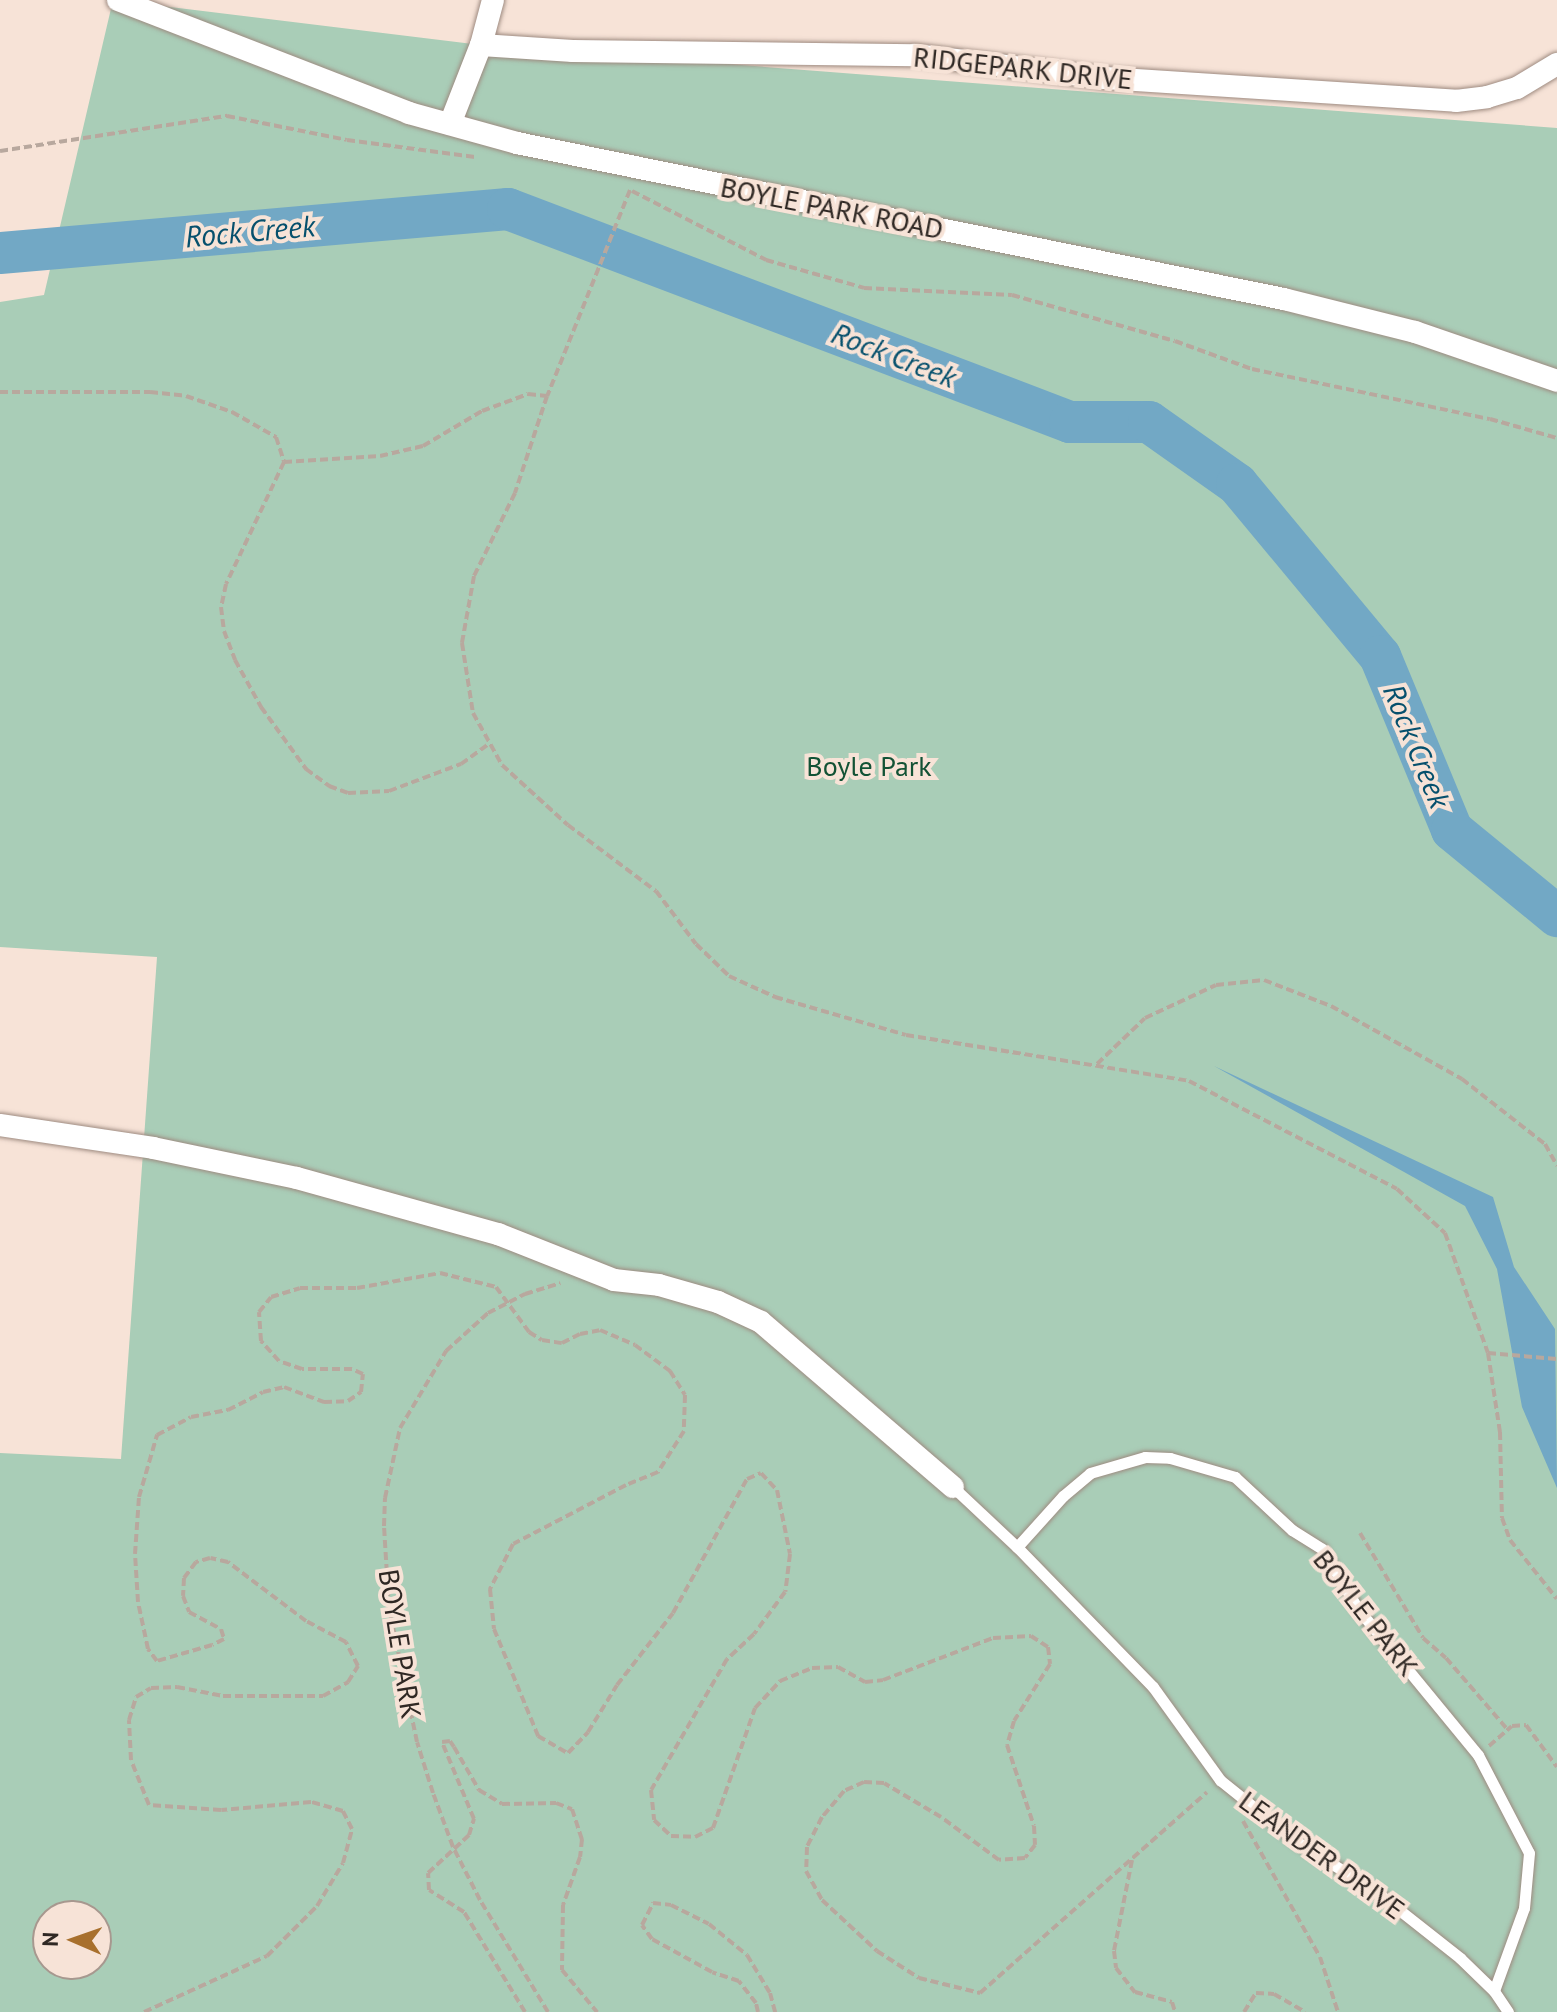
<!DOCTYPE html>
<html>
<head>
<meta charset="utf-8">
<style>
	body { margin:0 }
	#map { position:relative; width:1557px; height:2012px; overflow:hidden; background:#f7e3d7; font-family:"PT Sans",sans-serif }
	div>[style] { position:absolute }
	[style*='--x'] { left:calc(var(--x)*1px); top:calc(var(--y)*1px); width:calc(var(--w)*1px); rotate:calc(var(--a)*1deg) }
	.green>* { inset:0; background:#a9cdb7 }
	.water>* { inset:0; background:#72a8c5 }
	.river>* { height:42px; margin:-21px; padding:0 21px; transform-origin:21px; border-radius:21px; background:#72a8c5 }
	.path>* { height:4px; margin-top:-2px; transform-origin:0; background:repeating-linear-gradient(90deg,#b8a89e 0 8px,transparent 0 12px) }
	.roads { filter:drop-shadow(0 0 2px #9e8b81) drop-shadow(0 0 2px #9e8b81) }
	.lane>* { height:11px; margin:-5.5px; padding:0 5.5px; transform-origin:5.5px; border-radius:5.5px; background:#fff }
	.street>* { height:22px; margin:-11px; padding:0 11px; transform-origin:11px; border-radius:11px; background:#fff }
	span { translate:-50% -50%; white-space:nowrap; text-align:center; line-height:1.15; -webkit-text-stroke:8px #f7e3d7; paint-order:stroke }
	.street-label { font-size:28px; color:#2f2824 }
	.park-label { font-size:28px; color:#125235 }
	.water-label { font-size:30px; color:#06506d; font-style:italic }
	.north { position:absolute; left:32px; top:1900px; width:80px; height:80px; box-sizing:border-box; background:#f7e3d7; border:2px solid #a7988f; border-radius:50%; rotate:272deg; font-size:22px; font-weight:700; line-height:32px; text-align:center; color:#2f2824 }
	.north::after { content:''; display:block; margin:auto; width:28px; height:36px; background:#a8702d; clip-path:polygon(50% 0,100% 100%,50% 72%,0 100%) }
</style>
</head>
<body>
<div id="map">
	<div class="green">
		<i style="clip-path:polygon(evenodd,113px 0,481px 45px,1557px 128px,1557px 2012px,0 2012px,0 1453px,121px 1459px,157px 957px,0 947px,0 302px,44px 295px,113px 0,48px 1916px,96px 1916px,96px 1964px,48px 1964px,48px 1916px)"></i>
	</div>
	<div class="water">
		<i style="clip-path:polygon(1214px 1066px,1493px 1197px,1514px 1267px,1555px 1329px,1557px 1488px,1522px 1407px,1497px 1269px,1465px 1206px)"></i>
	</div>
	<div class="river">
		<i style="--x:0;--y:253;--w:510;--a:-4.95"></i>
		<i style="--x:508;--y:209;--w:601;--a:20.76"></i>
		<i style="--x:1070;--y:422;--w:79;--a:0"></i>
		<i style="--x:1149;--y:422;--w:108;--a:35.2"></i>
		<i style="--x:1237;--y:484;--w:224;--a:50.3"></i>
		<i style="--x:1380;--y:656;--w:188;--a:67.5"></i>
		<i style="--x:1452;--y:830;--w:136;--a:39.3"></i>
	</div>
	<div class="path">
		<i style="--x:0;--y:151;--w:230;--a:-8.8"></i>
		<i style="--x:227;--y:116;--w:122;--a:11.3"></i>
		<i style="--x:347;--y:140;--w:129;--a:7.6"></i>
		<i style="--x:630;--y:190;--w:222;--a:111.9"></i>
		<i style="--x:547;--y:396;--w:102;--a:108.3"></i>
		<i style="--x:515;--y:493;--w:93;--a:116.3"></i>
		<i style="--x:474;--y:576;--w:68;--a:100.2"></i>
		<i style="--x:462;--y:643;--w:71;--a:81.1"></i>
		<i style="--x:473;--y:713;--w:60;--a:60.9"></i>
		<i style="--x:502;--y:765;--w:89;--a:42.3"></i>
		<i style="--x:568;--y:825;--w:110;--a:36.9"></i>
		<i style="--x:656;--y:891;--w:66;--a:53"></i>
		<i style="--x:696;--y:944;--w:46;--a:44.1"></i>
		<i style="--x:729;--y:976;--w:51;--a:24.5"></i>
		<i style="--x:775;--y:997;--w:136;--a:16.2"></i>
		<i style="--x:906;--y:1035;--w:287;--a:9.2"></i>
		<i style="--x:1189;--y:1081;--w:234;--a:27.4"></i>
		<i style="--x:1397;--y:1189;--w:65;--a:42.5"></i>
		<i style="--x:1445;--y:1233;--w:127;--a:70.3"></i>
		<i style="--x:1488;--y:1353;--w:80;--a:81.4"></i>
		<i style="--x:1500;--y:1432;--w:86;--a:88.7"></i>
		<i style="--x:1502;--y:1518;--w:23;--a:70"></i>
		<i style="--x:1510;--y:1540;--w:75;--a:51.5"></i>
		<i style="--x:632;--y:191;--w:151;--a:27.2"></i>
		<i style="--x:766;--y:260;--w:102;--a:15.9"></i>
		<i style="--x:864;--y:288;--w:148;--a:2.7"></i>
		<i style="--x:1012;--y:295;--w:169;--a:15.8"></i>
		<i style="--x:1175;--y:341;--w:82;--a:20"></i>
		<i style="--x:1252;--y:369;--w:243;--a:11.9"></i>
		<i style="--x:1490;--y:419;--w:70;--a:15.8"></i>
		<i style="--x:0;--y:392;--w:150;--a:0"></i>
		<i style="--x:150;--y:392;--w:36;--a:6"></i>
		<i style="--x:186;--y:396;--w:49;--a:19.2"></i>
		<i style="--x:232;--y:412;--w:51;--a:29.6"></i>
		<i style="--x:276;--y:437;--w:26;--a:72"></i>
		<i style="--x:284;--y:462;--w:96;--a:-3.6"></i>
		<i style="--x:380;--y:456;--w:44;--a:-13.1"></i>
		<i style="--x:423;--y:446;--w:69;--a:-30.7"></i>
		<i style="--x:482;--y:411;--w:49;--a:-20.3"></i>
		<i style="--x:528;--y:394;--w:19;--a:6"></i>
		<i style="--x:284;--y:462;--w:135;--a:115.4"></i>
		<i style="--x:226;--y:584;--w:24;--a:102"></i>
		<i style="--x:221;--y:607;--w:24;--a:83"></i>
		<i style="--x:224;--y:631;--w:31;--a:69"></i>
		<i style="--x:235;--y:660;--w:54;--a:61"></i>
		<i style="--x:261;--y:707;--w:77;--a:54"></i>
		<i style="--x:306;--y:769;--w:29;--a:36"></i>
		<i style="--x:329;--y:786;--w:20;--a:20"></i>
		<i style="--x:348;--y:793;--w:41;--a:-2.8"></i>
		<i style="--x:389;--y:791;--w:77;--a:-20.6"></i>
		<i style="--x:461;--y:764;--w:34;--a:-36"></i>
		<i style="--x:1097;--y:1064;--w:66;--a:-43.8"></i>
		<i style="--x:1145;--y:1018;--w:78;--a:-24.9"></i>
		<i style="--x:1216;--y:985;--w:48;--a:-5.9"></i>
		<i style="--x:1264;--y:980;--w:72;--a:21.2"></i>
		<i style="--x:1331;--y:1006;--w:150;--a:29.1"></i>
		<i style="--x:1462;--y:1079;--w:105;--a:38.1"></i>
		<i style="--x:1545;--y:1144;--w:25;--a:61"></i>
		<i style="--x:1488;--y:1353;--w:69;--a:5"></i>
		<i style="--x:1360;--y:1533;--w:122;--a:59"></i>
		<i style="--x:1423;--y:1638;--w:30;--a:41"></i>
		<i style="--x:1446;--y:1658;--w:95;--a:49.3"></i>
		<i style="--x:1489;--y:1746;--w:30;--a:-41"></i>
		<i style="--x:1512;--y:1726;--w:14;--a:-4"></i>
		<i style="--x:1526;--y:1725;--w:52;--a:53.6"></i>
		<i style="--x:1243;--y:1821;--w:156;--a:60.5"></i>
		<i style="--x:1320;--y:1957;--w:58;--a:71.9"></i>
		<i style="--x:1132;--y:1860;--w:93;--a:101.2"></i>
		<i style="--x:1114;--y:1951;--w:17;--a:83"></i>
		<i style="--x:1116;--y:1968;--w:31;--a:52"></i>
		<i style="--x:1135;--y:1992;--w:38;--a:15"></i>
		<i style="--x:1172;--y:2002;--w:10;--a:73"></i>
		<i style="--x:144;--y:2012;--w:135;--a:-24.5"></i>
		<i style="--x:267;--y:1956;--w:71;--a:-45"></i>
		<i style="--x:317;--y:1906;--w:50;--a:-58.8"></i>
		<i style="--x:343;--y:1863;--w:35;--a:-75"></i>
		<i style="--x:352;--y:1829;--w:20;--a:-117"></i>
		<i style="--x:343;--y:1811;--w:33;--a:-164"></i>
		<i style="--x:311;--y:1802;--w:90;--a:174.9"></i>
		<i style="--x:221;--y:1810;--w:72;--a:-176"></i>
		<i style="--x:149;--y:1805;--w:48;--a:-111.8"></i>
		<i style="--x:131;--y:1760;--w:40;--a:-92.9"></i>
		<i style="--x:129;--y:1720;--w:24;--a:-73"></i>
		<i style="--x:136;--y:1697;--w:17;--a:-31"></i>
		<i style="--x:151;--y:1688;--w:26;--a:-2"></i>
		<i style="--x:177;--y:1687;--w:47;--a:11.1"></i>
		<i style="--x:223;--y:1696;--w:100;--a:0"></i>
		<i style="--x:323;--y:1696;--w:29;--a:-29"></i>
		<i style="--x:348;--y:1682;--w:19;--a:-58"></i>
		<i style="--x:358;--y:1666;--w:27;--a:-117"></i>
		<i style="--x:346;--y:1642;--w:45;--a:-152.3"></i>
		<i style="--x:306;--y:1621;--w:98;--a:-142.9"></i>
		<i style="--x:228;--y:1562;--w:18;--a:-167"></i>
		<i style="--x:210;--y:1558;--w:15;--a:164"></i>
		<i style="--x:196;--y:1562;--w:20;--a:127"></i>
		<i style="--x:184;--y:1578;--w:18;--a:93"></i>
		<i style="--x:183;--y:1596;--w:17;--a:69"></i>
		<i style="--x:189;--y:1612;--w:36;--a:28"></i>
		<i style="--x:221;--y:1629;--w:10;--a:73"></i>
		<i style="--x:224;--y:1639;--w:13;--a:153"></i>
		<i style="--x:212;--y:1645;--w:57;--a:163.8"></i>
		<i style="--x:157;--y:1661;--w:15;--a:-127"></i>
		<i style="--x:148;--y:1649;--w:48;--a:-102"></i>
		<i style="--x:138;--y:1602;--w:48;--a:-93.6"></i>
		<i style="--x:135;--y:1554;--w:57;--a:-86"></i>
		<i style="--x:139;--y:1497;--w:65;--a:-73.8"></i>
		<i style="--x:157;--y:1435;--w:38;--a:-28"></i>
		<i style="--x:191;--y:1417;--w:38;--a:-11"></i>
		<i style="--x:228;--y:1410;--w:39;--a:-27"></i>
		<i style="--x:263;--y:1392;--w:22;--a:-13"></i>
		<i style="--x:284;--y:1387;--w:43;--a:20.6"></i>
		<i style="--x:324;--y:1402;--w:24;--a:-2"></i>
		<i style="--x:348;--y:1401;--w:16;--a:-35"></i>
		<i style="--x:361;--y:1392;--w:18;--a:-84"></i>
		<i style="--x:363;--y:1374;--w:12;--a:-156"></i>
		<i style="--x:352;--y:1369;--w:50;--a:180"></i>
		<i style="--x:302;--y:1369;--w:24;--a:-161"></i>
		<i style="--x:279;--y:1361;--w:27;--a:-132"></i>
		<i style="--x:261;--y:1341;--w:29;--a:-94"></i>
		<i style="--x:259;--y:1312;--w:19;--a:-51"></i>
		<i style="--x:271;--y:1297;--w:30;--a:-17"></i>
		<i style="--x:300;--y:1288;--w:57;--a:0"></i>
		<i style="--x:357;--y:1288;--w:84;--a:-10.2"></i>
		<i style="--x:440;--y:1273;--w:58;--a:14"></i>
		<i style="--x:496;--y:1287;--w:56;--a:53.7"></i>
		<i style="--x:529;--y:1332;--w:15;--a:32"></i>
		<i style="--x:542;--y:1340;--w:20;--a:9"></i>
		<i style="--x:562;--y:1343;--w:20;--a:-27"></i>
		<i style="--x:580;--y:1334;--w:20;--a:-11"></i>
		<i style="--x:600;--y:1330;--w:38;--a:23"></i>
		<i style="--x:635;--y:1345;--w:44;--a:36.6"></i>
		<i style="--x:670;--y:1371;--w:28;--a:58"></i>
		<i style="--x:685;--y:1395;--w:36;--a:92"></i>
		<i style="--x:684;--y:1431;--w:49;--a:122.4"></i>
		<i style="--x:658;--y:1472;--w:35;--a:158"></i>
		<i style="--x:626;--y:1485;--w:127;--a:152.4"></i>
		<i style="--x:513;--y:1544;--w:51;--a:117.1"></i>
		<i style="--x:490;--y:1589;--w:40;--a:84.3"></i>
		<i style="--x:494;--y:1629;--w:116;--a:67.6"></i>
		<i style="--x:538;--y:1736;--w:34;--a:30"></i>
		<i style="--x:568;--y:1753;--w:29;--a:-46"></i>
		<i style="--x:588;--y:1732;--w:55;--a:-58.3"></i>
		<i style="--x:617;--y:1685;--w:91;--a:-52.1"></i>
		<i style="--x:673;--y:1613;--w:153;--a:-61.1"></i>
		<i style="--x:747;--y:1479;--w:15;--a:-23"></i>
		<i style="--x:761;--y:1473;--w:23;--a:47"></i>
		<i style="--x:777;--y:1490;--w:65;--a:78.5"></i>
		<i style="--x:790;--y:1554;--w:38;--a:97"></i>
		<i style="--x:785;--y:1592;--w:52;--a:126.4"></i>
		<i style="--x:754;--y:1634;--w:37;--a:137"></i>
		<i style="--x:727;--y:1659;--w:151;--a:120.1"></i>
		<i style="--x:651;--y:1790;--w:30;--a:84"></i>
		<i style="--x:654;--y:1820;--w:23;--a:43"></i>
		<i style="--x:671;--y:1836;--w:24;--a:2"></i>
		<i style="--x:695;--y:1837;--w:20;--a:-27"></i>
		<i style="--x:713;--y:1828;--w:127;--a:-70.7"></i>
		<i style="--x:755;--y:1708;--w:37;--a:-47"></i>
		<i style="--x:780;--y:1681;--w:35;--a:-22"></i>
		<i style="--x:812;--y:1668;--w:26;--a:-2"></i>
		<i style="--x:838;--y:1667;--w:31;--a:29"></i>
		<i style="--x:865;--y:1682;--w:18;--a:-6"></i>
		<i style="--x:883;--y:1680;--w:118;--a:-20.9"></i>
		<i style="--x:993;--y:1638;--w:38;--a:-3"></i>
		<i style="--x:1031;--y:1636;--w:20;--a:33"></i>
		<i style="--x:1048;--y:1647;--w:17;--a:83"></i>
		<i style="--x:1050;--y:1664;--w:67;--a:122.3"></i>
		<i style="--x:1014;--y:1721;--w:25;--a:106"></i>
		<i style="--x:1007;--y:1745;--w:85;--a:71.6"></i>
		<i style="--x:1034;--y:1826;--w:19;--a:87"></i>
		<i style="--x:1035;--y:1845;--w:16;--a:128"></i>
		<i style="--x:1025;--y:1858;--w:26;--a:176"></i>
		<i style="--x:999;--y:1860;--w:72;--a:-143.4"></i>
		<i style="--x:941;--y:1817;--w:66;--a:-149.2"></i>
		<i style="--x:884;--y:1783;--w:20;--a:-177"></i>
		<i style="--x:864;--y:1782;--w:22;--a:156"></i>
		<i style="--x:844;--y:1791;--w:34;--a:130"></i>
		<i style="--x:822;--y:1817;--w:34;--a:117"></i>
		<i style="--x:807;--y:1847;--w:24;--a:92"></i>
		<i style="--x:806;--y:1871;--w:33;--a:61"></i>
		<i style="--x:822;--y:1900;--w:75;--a:42.8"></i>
		<i style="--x:877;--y:1951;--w:50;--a:32.7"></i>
		<i style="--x:919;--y:1978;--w:63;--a:13.8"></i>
		<i style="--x:980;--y:1993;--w:303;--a:-41.5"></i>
		<i style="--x:525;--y:2012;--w:117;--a:-121.4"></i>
		<i style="--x:464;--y:1912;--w:41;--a:-147.8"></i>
		<i style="--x:429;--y:1890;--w:17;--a:-93"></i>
		<i style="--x:428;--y:1873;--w:56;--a:-42.8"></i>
		<i style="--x:469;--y:1835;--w:17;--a:-73"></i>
		<i style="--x:474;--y:1819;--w:83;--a:-112.6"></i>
		<i style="--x:442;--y:1742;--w:8;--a:-7"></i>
		<i style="--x:450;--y:1741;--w:7;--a:56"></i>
		<i style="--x:454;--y:1747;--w:50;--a:59.8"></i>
		<i style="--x:479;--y:1790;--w:27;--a:31"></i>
		<i style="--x:502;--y:1804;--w:54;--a:-1.1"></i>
		<i style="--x:556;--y:1803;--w:17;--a:21"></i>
		<i style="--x:572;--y:1809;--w:32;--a:72"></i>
		<i style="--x:582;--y:1839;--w:18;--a:96"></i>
		<i style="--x:580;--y:1857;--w:51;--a:109.5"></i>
		<i style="--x:563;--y:1905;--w:65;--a:90.9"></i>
		<i style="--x:562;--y:1970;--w:55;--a:50.2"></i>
		<i style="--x:548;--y:2012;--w:131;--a:-121.3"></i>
		<i style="--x:480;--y:1900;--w:59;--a:-117"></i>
		<i style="--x:453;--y:1847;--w:58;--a:-110.3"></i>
		<i style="--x:433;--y:1793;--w:53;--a:-107.4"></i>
		<i style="--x:417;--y:1742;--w:137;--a:-101.8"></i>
		<i style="--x:389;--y:1608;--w:82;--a:-93.5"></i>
		<i style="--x:384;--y:1526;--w:28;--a:-88"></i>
		<i style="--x:385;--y:1498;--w:72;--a:-77.9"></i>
		<i style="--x:400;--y:1428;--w:90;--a:-59.1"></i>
		<i style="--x:446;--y:1351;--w:57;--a:-42.1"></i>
		<i style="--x:488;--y:1313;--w:42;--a:-27.2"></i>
		<i style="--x:525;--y:1294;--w:37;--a:-17"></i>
		<i style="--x:758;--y:2012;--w:9;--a:-103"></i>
		<i style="--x:756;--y:2003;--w:28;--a:-128"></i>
		<i style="--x:739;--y:1981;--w:28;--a:-162"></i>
		<i style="--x:712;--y:1972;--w:68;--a:-151.2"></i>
		<i style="--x:652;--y:1939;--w:17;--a:-126"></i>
		<i style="--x:642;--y:1925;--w:25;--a:-63"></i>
		<i style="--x:653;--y:1903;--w:18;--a:6"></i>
		<i style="--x:671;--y:1905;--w:42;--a:26.6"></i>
		<i style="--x:709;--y:1924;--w:49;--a:39.2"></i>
		<i style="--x:747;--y:1955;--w:44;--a:58.8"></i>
		<i style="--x:770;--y:1993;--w:20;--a:75"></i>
		<i style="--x:1244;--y:2012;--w:22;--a:-58"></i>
		<i style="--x:1256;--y:1993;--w:18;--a:3"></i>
		<i style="--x:1274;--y:1994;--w:36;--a:30"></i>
	</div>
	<div class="roads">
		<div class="lane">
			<i style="--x:953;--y:1487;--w:88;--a:43.2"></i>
			<i style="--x:1017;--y:1547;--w:195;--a:45.8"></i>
			<i style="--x:1153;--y:1687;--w:115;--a:54.2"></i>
			<i style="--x:1220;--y:1780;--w:99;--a:38.8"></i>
			<i style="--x:1297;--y:1842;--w:91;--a:31.9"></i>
			<i style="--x:1374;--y:1890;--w:110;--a:38.3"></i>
			<i style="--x:1460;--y:1958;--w:47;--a:44.1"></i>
			<i style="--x:1494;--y:1991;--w:25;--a:56"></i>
			<i style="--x:1017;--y:1547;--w:69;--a:-48"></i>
			<i style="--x:1063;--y:1496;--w:35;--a:-40"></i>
			<i style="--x:1090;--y:1473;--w:57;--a:-16.2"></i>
			<i style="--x:1145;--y:1457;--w:25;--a:2"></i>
			<i style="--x:1170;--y:1458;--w:68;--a:16.3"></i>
			<i style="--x:1235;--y:1477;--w:78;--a:42.9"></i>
			<i style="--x:1292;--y:1530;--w:36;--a:32"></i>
			<i style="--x:1322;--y:1549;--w:70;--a:59"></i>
			<i style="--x:1358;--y:1609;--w:189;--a:50.6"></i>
			<i style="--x:1478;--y:1755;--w:110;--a:62.5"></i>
			<i style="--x:1529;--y:1853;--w:55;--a:95.2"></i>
			<i style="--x:1524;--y:1908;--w:88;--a:109.9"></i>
		</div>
		<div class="street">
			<i style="--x:118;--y:0;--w:312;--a:21.2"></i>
			<i style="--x:409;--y:113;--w:112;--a:15.5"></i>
			<i style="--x:517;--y:143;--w:783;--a:11.5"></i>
			<i style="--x:1284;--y:299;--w:135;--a:14.1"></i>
			<i style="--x:1415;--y:332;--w:150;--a:19"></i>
			<i style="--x:481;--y:45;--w:92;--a:3.7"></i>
			<i style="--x:573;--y:51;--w:342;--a:0.7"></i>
			<i style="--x:915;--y:55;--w:191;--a:6.9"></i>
			<i style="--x:1105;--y:78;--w:352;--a:3.7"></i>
			<i style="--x:1456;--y:101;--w:31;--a:-7"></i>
			<i style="--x:1487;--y:97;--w:31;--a:-17"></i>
			<i style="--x:1517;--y:88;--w:47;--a:-31"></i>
			<i style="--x:450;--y:124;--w:85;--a:-68.6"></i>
			<i style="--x:481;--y:45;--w:47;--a:-75.1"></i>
			<i style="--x:0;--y:1125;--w:155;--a:8.5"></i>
			<i style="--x:153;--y:1148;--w:147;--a:11.8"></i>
			<i style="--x:297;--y:1178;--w:209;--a:15.6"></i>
			<i style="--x:498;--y:1234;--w:125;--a:21.6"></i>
			<i style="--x:614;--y:1280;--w:45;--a:6.3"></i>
			<i style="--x:659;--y:1285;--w:61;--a:16.1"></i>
			<i style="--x:718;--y:1302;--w:47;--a:24.9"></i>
			<i style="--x:761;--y:1322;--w:253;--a:40.7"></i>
		</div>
	</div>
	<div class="street-label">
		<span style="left:1023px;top:68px;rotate:6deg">RIDGEPARK DRIVE</span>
		<span style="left:832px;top:208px;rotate:11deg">BOYLE PARK ROAD</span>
		<span style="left:1366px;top:1613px;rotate:52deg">BOYLE PARK</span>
		<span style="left:400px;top:1644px;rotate:81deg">BOYLE PARK</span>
		<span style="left:1322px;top:1855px;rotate:36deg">LEANDER DRIVE</span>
	</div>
	<div class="park-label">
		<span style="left:869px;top:766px">Boyle Park</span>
	</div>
	<div class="water-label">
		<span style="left:250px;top:231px;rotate:-5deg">Rock Creek</span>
		<span style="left:894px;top:355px;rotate:21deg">Rock Creek</span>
		<span style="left:1417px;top:746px;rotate:68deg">Rock Creek</span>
	</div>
	<div class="north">N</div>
</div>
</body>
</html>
